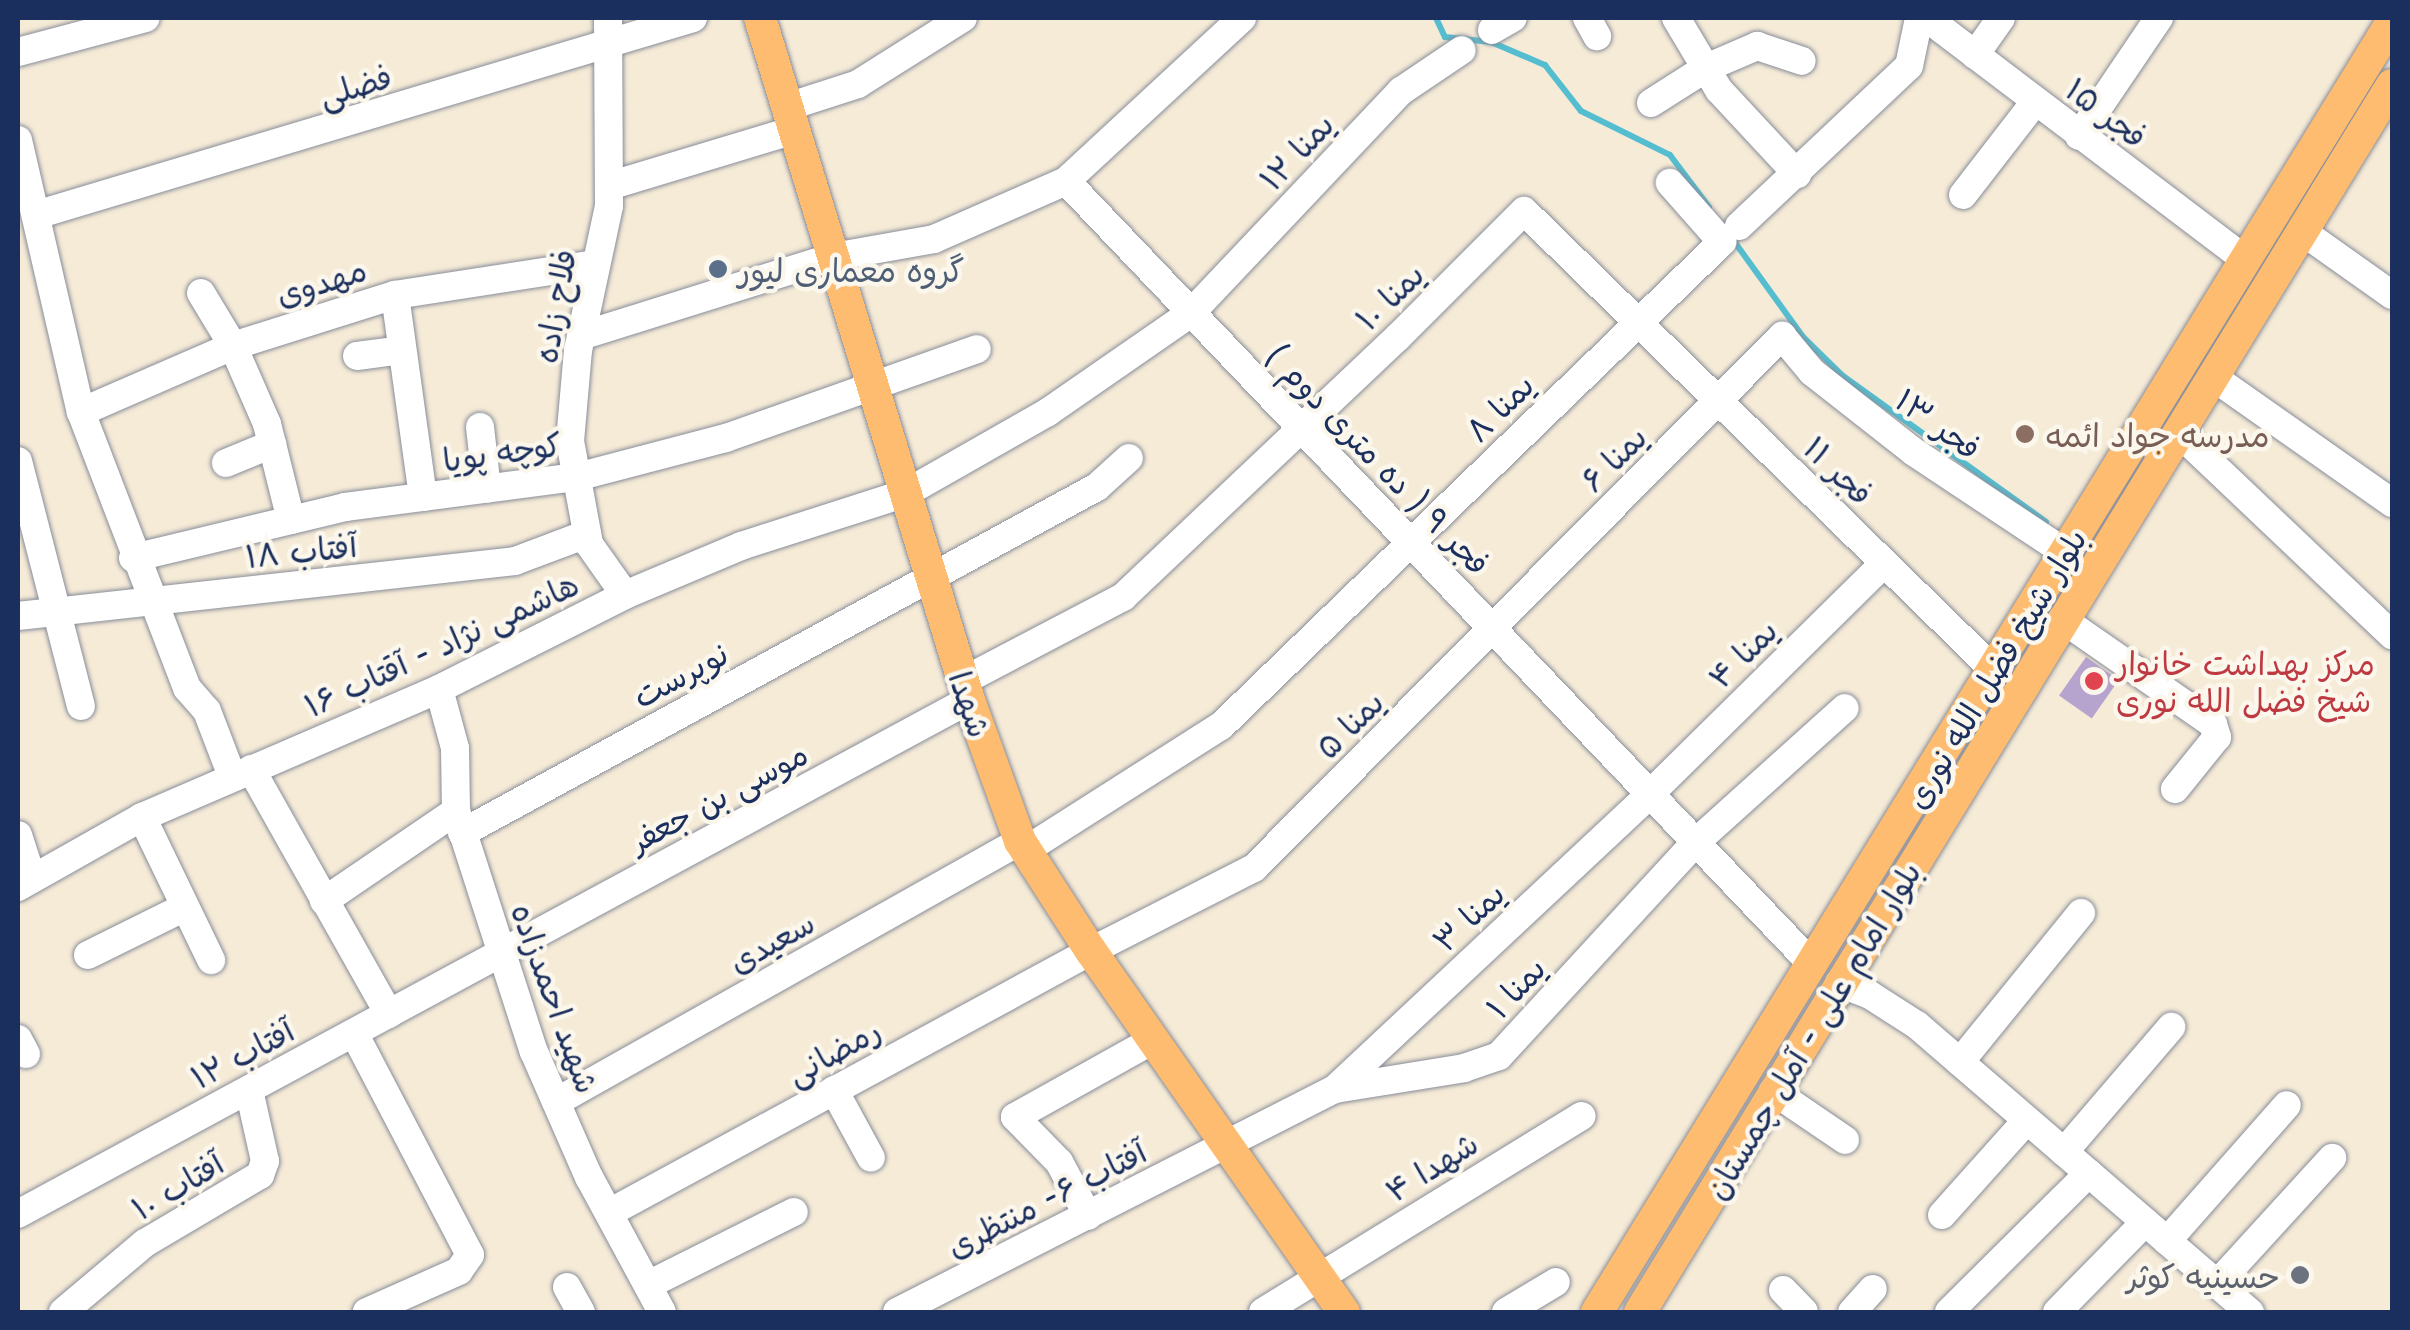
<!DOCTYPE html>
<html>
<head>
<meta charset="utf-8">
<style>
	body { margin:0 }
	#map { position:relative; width:2410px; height:1330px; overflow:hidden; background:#f6ebd7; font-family:"Playpen Sans","Playpen Sans Arabic",sans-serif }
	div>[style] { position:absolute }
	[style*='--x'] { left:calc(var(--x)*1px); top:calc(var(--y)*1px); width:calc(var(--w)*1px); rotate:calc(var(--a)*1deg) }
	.stream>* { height:6px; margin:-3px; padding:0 3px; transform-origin:3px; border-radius:3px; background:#54bed0 }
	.building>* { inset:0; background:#b6a4cf; transform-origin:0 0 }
	.roads { filter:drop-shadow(0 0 2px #888d9a) drop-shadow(0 0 2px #888d9a) }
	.minor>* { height:28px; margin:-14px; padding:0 14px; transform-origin:14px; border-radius:14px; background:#fff }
	.major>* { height:32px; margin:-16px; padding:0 16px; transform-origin:16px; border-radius:16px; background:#fdbc70 }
	.dots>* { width:28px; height:28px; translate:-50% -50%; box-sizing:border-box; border:5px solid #fbf7ec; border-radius:50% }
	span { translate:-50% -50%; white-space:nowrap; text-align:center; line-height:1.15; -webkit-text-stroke:9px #fbf7ec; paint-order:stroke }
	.street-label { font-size:32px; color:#1b2f5e }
	.service-label { font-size:32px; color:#4e5e75 }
	.left { translate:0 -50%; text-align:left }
	.education-label { font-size:32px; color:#785e54 }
	.health-label { font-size:32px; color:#be3a42 }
	.worship-label { font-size:32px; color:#5b616d }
	.right { translate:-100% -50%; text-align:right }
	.frame { position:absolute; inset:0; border:20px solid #1b2f5e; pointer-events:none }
</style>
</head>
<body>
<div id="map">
	<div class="stream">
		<i style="--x:1436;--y:18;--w:21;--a:65"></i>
		<i style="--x:1445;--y:37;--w:46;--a:6.2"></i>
		<i style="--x:1491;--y:42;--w:59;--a:23.1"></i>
		<i style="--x:1545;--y:65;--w:58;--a:52"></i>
		<i style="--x:1581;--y:111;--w:99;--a:26.3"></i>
		<i style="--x:1670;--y:155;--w:65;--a:53.1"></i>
		<i style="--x:1731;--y:237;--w:123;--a:54.2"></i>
		<i style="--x:1803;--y:337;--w:56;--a:44.3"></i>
		<i style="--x:1843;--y:376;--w:250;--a:35.7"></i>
	</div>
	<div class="building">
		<i style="left:2086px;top:657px;width:40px;height:47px;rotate:35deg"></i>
	</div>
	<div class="roads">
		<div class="minor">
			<i style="--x:608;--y:18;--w:188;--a:89.7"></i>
			<i style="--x:609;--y:206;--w:147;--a:102.1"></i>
			<i style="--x:578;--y:350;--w:91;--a:95"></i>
			<i style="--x:570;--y:441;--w:105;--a:79.5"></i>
			<i style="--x:589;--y:544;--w:62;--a:54.8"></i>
			<i style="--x:1587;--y:18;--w:21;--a:61"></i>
			<i style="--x:1676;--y:18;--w:84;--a:59.2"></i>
			<i style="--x:1719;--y:90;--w:115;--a:47.1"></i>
			<i style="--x:1927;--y:18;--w:400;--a:37.2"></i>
			<i style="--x:1492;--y:30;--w:24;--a:-30"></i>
			<i style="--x:18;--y:52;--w:132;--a:-14.9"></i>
			<i style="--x:1975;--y:55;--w:45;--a:-54.9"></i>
			<i style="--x:1651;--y:103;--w:65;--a:-32.5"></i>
			<i style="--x:1706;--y:68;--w:56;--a:-23.3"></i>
			<i style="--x:1757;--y:46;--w:47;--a:18.4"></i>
			<i style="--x:787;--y:107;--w:75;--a:-17.9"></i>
			<i style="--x:858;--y:84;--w:124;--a:-32.2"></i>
			<i style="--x:2079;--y:136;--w:143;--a:-55.9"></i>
			<i style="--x:18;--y:140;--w:279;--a:77"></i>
			<i style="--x:81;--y:412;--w:296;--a:69"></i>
			<i style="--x:187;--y:688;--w:30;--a:49"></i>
			<i style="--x:207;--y:711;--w:70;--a:69"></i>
			<i style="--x:1066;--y:181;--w:1081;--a:46.39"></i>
			<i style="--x:609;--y:186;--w:194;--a:-16.8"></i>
			<i style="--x:1963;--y:195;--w:118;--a:-52.3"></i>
			<i style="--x:36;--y:215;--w:686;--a:-16.69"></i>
			<i style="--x:1739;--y:226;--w:233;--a:-43.3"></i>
			<i style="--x:1909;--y:66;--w:49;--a:-78.2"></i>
			<i style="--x:2303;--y:232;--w:109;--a:35.3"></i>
			<i style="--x:201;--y:293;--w:62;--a:58.9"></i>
			<i style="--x:233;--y:346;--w:85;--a:66.4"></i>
			<i style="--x:267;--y:424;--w:99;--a:76"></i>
			<i style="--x:395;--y:295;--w:204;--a:82.1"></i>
			<i style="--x:581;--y:336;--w:264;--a:-17.4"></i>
			<i style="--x:833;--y:257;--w:103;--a:-10.1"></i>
			<i style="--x:934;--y:239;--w:144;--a:-23.7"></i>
			<i style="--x:1066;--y:181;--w:240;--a:-42.8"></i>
			<i style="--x:357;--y:356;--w:45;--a:-7.6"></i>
			<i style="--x:2213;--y:377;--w:219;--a:35.1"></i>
			<i style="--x:81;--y:412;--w:166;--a:-23.5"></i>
			<i style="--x:233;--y:346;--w:170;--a:-17.5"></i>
			<i style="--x:395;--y:295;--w:203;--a:-8.8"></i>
			<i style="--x:480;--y:427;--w:62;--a:83.6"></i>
			<i style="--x:2179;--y:433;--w:294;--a:43.5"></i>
			<i style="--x:18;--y:461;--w:253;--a:75.6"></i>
			<i style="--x:226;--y:463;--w:50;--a:-22.4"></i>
			<i style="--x:133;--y:558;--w:218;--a:-13.5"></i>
			<i style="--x:345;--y:507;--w:234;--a:-7.4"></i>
			<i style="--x:577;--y:477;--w:154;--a:-14.7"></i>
			<i style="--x:726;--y:438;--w:266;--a:-19.5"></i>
			<i style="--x:18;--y:616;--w:500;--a:-6.31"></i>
			<i style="--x:515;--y:561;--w:77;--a:-20.6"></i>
			<i style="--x:2062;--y:619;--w:184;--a:34.8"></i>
			<i style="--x:2213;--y:724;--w:14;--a:73"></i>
			<i style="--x:2217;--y:737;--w:67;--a:128.9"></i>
			<i style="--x:963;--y:681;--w:181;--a:-27.7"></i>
			<i style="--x:1123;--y:597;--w:378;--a:-43.4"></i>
			<i style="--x:1398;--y:337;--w:178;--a:-45"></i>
			<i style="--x:1524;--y:211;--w:656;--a:44.32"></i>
			<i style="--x:439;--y:689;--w:61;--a:74.8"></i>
			<i style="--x:455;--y:748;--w:63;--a:89.1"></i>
			<i style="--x:456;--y:811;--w:253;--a:72.1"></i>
			<i style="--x:534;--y:1052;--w:137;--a:66.3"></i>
			<i style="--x:589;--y:1177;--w:153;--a:61.6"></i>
			<i style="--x:251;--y:769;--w:281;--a:60.6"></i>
			<i style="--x:142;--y:817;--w:159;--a:64.2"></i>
			<i style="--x:462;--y:833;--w:723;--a:-28.59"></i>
			<i style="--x:1097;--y:487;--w:43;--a:-42.2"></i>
			<i style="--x:18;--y:835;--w:45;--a:72"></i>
			<i style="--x:1026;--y:850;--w:231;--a:-32.5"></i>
			<i style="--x:1221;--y:726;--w:697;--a:-44.01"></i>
			<i style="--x:1722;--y:242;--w:79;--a:-131.4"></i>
			<i style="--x:18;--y:887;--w:142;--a:-29.4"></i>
			<i style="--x:142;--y:817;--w:323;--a:-23.3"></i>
			<i style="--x:439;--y:689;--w:208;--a:-26.8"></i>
			<i style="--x:625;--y:595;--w:126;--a:-22.9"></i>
			<i style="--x:741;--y:546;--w:173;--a:-17.8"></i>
			<i style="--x:906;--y:493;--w:163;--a:-29.7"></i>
			<i style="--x:1048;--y:412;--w:174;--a:-34.7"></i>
			<i style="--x:1191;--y:313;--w:306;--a:-46.6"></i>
			<i style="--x:1401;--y:91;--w:73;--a:-33.9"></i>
			<i style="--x:324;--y:901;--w:160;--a:-34.3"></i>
			<i style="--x:88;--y:955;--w:108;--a:-26.3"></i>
			<i style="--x:1839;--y:983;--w:33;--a:21"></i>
			<i style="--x:1870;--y:995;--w:56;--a:32.6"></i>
			<i style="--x:1917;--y:1025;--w:440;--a:40.8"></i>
			<i style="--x:354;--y:1033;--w:250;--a:62.4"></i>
			<i style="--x:470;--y:1255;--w:19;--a:125"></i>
			<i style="--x:459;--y:1271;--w:101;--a:156"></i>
			<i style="--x:18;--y:1039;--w:17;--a:62"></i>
			<i style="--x:1960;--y:1062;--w:192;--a:-50.9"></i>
			<i style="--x:1335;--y:1089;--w:131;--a:-9.2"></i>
			<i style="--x:1464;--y:1068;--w:37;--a:-19"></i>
			<i style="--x:1499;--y:1056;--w:291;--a:-47.4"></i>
			<i style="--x:1696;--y:842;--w:200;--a:-42"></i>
			<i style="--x:834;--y:1090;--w:77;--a:61.4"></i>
			<i style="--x:1773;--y:1091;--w:87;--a:34.2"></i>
			<i style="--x:556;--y:1102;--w:532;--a:-29.36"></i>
			<i style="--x:2064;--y:1152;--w:165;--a:-49.4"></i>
			<i style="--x:609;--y:1213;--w:549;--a:-28.53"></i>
			<i style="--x:1091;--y:951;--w:183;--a:-27"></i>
			<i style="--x:1254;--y:868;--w:750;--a:-45.22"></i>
			<i style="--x:1782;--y:336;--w:47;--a:50.2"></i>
			<i style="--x:1812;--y:372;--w:130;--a:38.1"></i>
			<i style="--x:1914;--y:452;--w:182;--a:33.6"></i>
			<i style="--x:18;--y:1214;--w:1081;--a:-28.39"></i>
			<i style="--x:1942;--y:1215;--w:127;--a:-48.2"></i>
			<i style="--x:1088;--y:1216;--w:61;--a:-118.2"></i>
			<i style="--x:1059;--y:1162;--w:63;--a:-134.4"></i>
			<i style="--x:1015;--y:1117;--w:158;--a:-29.2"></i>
			<i style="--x:2167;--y:1241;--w:181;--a:-48.6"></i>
			<i style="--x:2217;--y:1284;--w:171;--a:-47.6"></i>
			<i style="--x:648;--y:1285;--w:163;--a:-26.6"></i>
			<i style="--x:567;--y:1287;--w:29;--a:61"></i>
			<i style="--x:1783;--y:1290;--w:30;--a:46"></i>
			<i style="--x:63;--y:1312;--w:107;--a:-40.1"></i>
			<i style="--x:145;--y:1243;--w:134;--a:-30.6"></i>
			<i style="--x:260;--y:1175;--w:15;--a:-70"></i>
			<i style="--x:265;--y:1161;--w:73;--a:-102.7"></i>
			<i style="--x:897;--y:1312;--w:492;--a:-27"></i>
			<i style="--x:1335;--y:1089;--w:432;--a:-43.1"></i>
			<i style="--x:1650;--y:794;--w:329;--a:-44.6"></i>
			<i style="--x:1263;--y:1312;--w:374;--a:-31.6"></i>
			<i style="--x:1506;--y:1312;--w:58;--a:-31"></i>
			<i style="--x:1852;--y:1312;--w:31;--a:-48"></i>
			<i style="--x:1949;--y:1312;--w:197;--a:-44.8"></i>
			<i style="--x:2057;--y:1312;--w:126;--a:-45.6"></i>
		</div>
		<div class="major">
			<i style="--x:760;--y:18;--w:713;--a:72.96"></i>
			<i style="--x:969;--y:700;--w:150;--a:70.1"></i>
			<i style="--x:1020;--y:841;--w:131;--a:57.2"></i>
			<i style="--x:1091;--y:951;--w:441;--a:55"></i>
			<i style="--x:1597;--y:1312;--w:1515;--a:-58.36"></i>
			<i style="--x:1640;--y:1312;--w:1439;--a:-58.5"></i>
		</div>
	</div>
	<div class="dots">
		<i style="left:718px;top:269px;background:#5c6f8a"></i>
		<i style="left:2025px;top:434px;background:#8d6e63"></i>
		<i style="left:2094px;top:681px;background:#e0444e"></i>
		<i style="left:2300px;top:1275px;background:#6b7280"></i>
	</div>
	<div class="street-label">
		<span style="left:355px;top:85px;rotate:-17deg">فضلی</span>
		<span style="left:2107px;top:112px;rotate:37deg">فجر ۱۵</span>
		<span style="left:1296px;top:151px;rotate:-47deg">یمنا ۱۲</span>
		<span style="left:321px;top:281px;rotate:-17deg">مهدوی</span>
		<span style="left:1389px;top:296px;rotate:-44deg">یمنا ۱۰</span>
		<span style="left:554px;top:306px;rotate:-80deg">فلاح زاده</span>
		<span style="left:1499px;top:407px;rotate:-45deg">یمنا ۸</span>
		<span style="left:1939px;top:423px;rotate:36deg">فجر ۱۳</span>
		<span style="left:502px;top:451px;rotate:-8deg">کوچه پویا</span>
		<span style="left:1613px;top:458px;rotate:-45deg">یمنا ۶</span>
		<span style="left:1379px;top:459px;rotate:46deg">فجر ۹ ( ده متری دوم )</span>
		<span style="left:1839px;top:470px;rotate:44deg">فجر ۱۱</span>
		<span style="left:301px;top:550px;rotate:-6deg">آفتاب ۱۸</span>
		<span style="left:441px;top:644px;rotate:-25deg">هاشمی نژاد - آقتاب ۱۶</span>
		<span style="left:1742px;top:653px;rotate:-45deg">یمنا ۴</span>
		<span style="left:1995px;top:668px;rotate:-59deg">بلوار شیخ فضل الله نوری</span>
		<span style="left:680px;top:674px;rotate:-28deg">نوپرست</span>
		<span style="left:971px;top:704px;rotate:71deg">شهدا</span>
		<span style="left:1349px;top:724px;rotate:-45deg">یمنا ۵</span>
		<span style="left:718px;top:796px;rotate:-28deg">موسی بن جعفر</span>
		<span style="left:1468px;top:916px;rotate:-43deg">یمنا ۳</span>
		<span style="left:771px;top:941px;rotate:-29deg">سعیدی</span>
		<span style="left:1515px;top:987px;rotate:-47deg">یمنا ۱</span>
		<span style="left:556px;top:998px;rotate:70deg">شهید احمدزاده</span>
		<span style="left:1812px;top:1030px;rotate:-59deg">بلوار امام علی - آمل چمستان</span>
		<span style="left:833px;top:1051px;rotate:-29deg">رمضانی</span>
		<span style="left:242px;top:1053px;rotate:-28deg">آفتاب ۱۲</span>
		<span style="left:1431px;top:1166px;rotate:-32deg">شهدا ۴</span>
		<span style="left:177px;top:1185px;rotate:-31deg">آفتاب ۱۰</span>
		<span style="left:1046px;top:1198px;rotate:-27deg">آفتاب ۶- منتظری</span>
	</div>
	<div class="service-label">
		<span class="left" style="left:738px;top:269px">گروه معماری لیور</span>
	</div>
	<div class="education-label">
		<span class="left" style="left:2045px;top:434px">مدرسه جواد ائمه</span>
	</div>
	<div class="health-label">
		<span class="left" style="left:2116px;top:681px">مرکز بهداشت خانوار<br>شیخ فضل الله نوری</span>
	</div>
	<div class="worship-label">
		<span class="right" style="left:2280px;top:1275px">حسینیه کوثر</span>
	</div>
	<div class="frame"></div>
</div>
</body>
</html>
